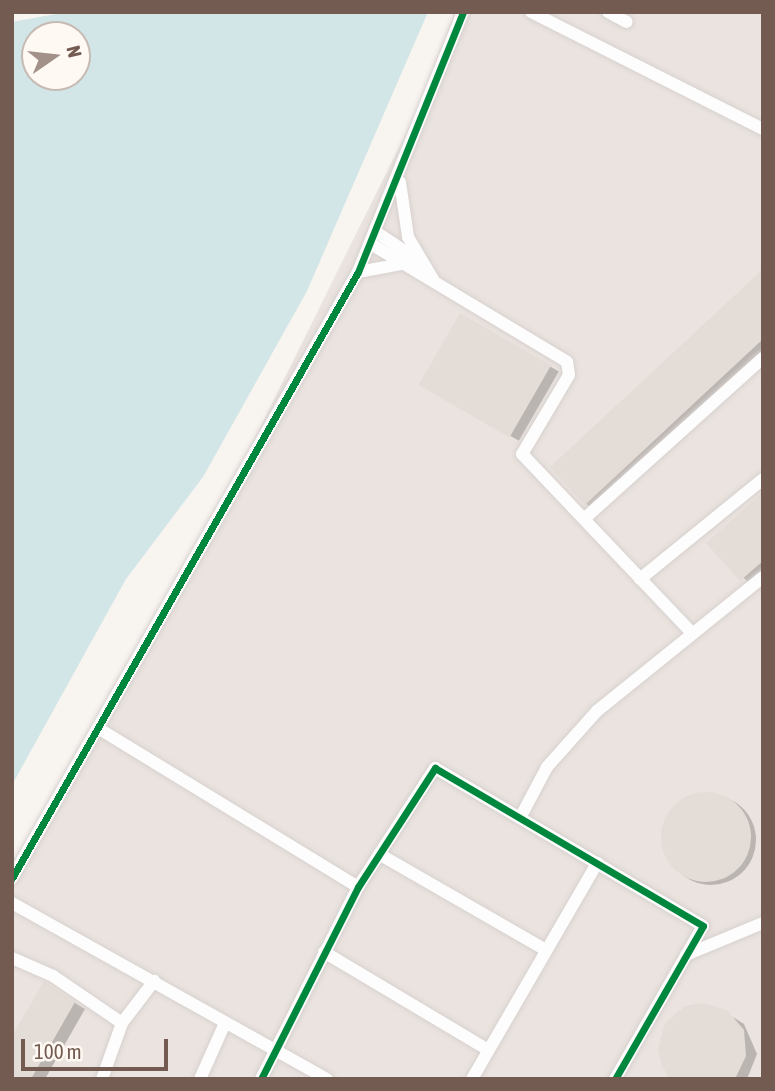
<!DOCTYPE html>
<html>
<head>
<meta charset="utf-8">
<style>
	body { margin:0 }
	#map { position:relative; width:775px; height:1091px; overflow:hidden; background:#f8f4f0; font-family:"Asap Condensed",sans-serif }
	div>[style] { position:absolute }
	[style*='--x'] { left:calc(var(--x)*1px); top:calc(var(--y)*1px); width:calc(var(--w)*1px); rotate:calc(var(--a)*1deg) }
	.industrial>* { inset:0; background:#eae3df }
	.water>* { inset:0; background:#d2e6e7 }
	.shadow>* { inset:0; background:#0003; transform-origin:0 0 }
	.round { border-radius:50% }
	.building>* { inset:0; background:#e4ddd7; transform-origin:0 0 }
	.roads { filter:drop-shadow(0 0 2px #d7d1ce) drop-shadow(0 0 2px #d7d1ce) }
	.street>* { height:12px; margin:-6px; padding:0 6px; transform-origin:6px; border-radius:6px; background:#fefdfd }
	.cycleway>* { height:7px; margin:-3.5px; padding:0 3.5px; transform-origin:3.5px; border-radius:3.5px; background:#00873e }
	span { translate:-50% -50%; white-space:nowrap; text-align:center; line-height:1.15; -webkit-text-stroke:7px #fef9f2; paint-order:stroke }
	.frame { position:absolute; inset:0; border:14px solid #745b51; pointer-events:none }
	.north { position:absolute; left:21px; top:21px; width:70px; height:70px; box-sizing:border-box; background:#fef9f2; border:2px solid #c7bab2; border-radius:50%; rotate:76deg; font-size:19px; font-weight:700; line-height:28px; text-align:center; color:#745b51 }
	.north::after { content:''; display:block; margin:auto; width:24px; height:32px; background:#a29189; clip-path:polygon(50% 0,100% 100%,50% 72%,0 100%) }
	.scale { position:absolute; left:21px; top:1039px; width:147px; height:32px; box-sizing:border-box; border:4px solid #745b51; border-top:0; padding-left:9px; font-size:21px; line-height:24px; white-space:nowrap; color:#745b51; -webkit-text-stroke:5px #fef9f2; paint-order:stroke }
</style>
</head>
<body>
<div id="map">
	<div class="industrial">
		<i style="clip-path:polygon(455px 12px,763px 12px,763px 1079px,12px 1079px,12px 890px,231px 486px,415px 115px)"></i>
	</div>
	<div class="water">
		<i style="clip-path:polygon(evenodd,67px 12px,428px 12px,307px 291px,203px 477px,126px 579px,12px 785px,12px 22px,67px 12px,35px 35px,77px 35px,77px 77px,35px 77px,35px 35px)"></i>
	</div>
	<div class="shadow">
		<i style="clip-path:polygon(763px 271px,763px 354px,596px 510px,586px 504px)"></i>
		<i style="left:461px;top:315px;width:113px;height:80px;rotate:30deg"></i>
		<i style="clip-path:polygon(763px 494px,763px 576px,752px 586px,709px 543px)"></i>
		<i class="round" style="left:666px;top:795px;width:90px;height:90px"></i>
		<i style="clip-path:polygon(54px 990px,85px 1009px,45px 1079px,12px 1079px)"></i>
		<i style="clip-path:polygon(733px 1017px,744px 1024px,757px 1054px,747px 1079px,673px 1079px)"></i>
	</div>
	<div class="building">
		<i style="clip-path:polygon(763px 269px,763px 339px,585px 505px,550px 467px)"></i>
		<i style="left:460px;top:313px;width:105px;height:83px;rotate:30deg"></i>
		<i style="clip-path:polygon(763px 492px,763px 561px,740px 581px,706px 543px)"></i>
		<i class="round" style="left:661px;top:792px;width:90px;height:90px"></i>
		<i style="clip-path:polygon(44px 981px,75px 1002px,31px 1079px,12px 1079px,12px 1036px)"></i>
		<i style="clip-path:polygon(702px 1003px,727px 1010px,744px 1030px,746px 1056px,735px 1079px,670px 1079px,662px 1066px,658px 1048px,665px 1023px,685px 1006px)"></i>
	</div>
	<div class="roads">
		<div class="street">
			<i style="--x:531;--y:12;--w:260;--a:26.8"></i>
			<i style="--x:608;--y:12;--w:21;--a:28"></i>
			<i style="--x:400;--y:182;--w:56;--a:81.7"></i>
			<i style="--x:408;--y:237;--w:51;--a:59.4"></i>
			<i style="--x:376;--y:232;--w:50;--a:33.7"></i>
			<i style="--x:371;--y:244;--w:229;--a:31"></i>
			<i style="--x:567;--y:362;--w:13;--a:81"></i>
			<i style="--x:569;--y:375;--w:92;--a:120.7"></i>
			<i style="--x:522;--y:454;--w:244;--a:46.5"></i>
			<i style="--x:358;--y:272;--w:45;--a:-10.3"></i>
			<i style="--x:584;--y:519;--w:241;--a:-42"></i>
			<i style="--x:640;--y:579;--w:159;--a:-39.1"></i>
			<i style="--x:101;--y:730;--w:301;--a:31.4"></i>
			<i style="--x:520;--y:818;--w:58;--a:-62.1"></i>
			<i style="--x:547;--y:767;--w:75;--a:-48.2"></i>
			<i style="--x:597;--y:711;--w:213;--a:-38.9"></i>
			<i style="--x:379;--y:854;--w:193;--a:29.9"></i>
			<i style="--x:12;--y:878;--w:698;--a:-60.28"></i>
			<i style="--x:358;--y:272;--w:280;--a:-68"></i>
			<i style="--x:12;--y:903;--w:361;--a:29.2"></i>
			<i style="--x:324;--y:952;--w:190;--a:30.8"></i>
			<i style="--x:686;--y:955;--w:83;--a:-22.6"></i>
			<i style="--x:12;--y:958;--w:45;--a:23.7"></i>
			<i style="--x:53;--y:976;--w:83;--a:34.3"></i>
			<i style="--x:122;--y:1023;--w:53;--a:-52.7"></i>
			<i style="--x:102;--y:1079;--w:59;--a:-70.3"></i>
			<i style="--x:200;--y:1079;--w:61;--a:-65.9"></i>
			<i style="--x:261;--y:1079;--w:215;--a:-63.2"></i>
			<i style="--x:358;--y:887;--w:142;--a:-57.1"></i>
			<i style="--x:435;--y:768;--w:311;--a:30.5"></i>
			<i style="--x:703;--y:926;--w:177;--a:119.9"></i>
			<i style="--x:472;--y:1079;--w:250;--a:-59.9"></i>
		</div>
	</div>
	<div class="cycleway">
		<i style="--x:12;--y:878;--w:698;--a:-60.28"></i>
		<i style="--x:358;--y:272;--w:280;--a:-68"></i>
		<i style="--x:261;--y:1079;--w:215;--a:-63.2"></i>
		<i style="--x:358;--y:887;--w:142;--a:-57.1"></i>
		<i style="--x:435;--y:768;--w:311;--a:30.5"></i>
		<i style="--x:703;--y:926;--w:177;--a:119.9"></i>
	</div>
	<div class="frame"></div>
	<div class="north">N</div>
	<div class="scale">100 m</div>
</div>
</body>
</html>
